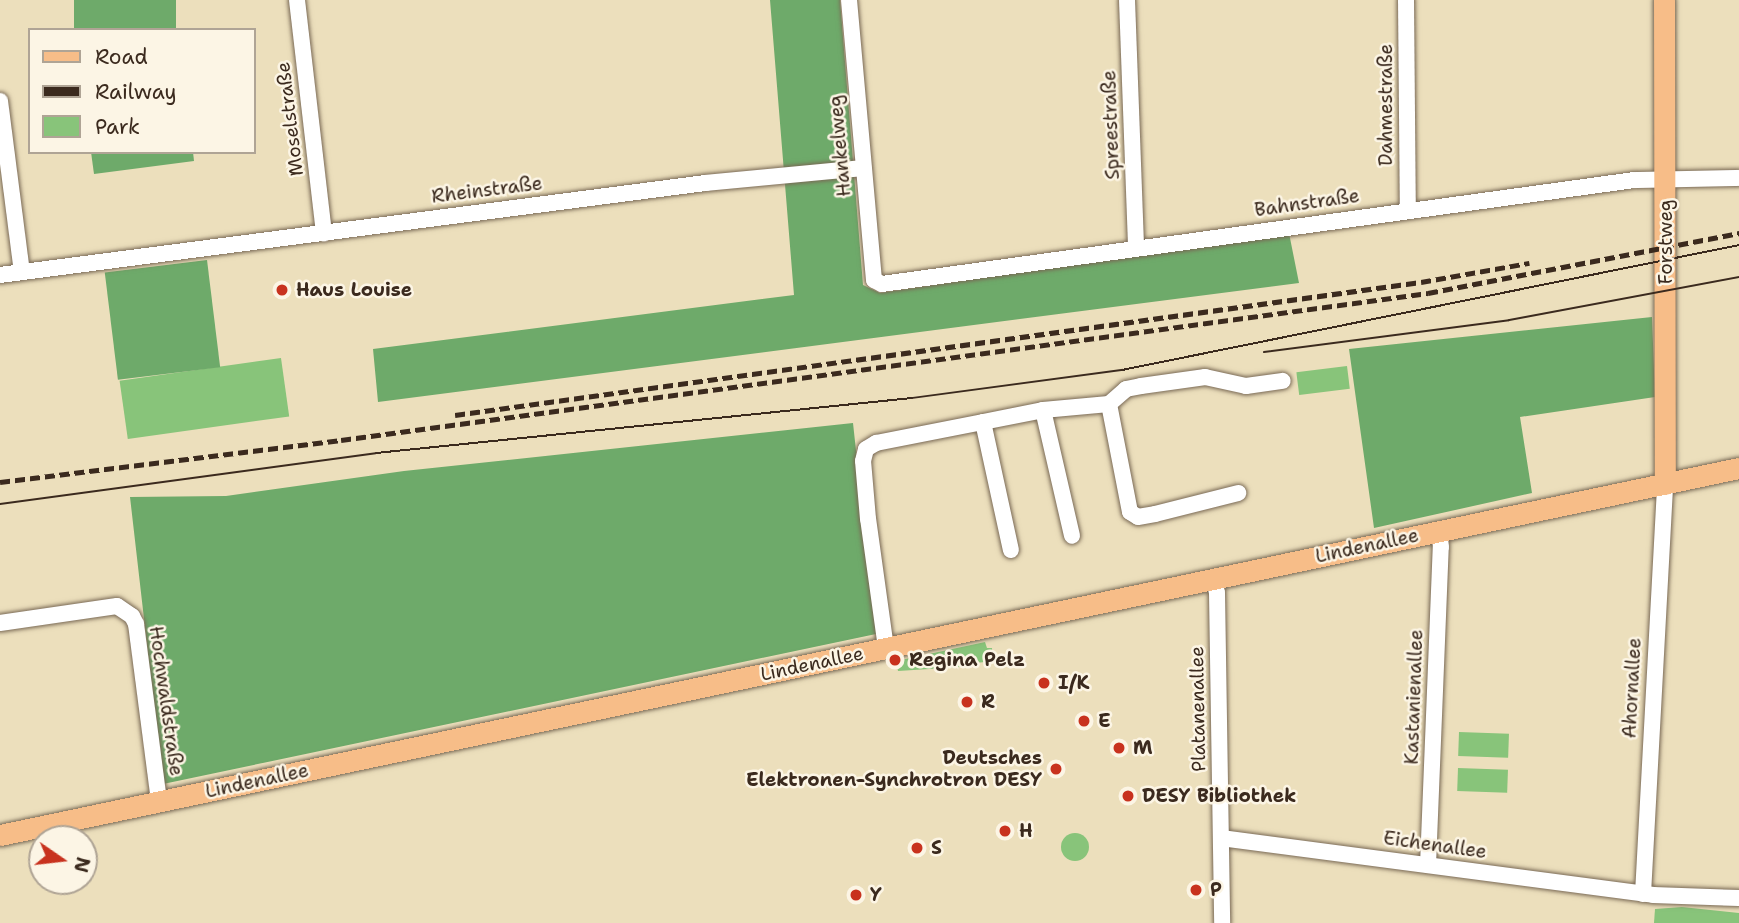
<!DOCTYPE html>
<html>
<head>
<meta charset="utf-8">
<style>
	body { margin:0 }
	#map { position:relative; width:1739px; height:923px; overflow:hidden; background:#ecdfbc; font-family:"Shantell Sans",sans-serif }
	div>[style] { position:absolute }
	[style*='--x'] { left:calc(var(--x)*1px); top:calc(var(--y)*1px); width:calc(var(--w)*1px); rotate:calc(var(--a)*1deg) }
	.green>* { inset:0; background:#88c47a; transform-origin:0 0 }
	.round { border-radius:50% }
	.forest>* { inset:0; background:#6eaa6a; transform-origin:0 0 }
	.roads { filter:drop-shadow(0 0 2px #796955) drop-shadow(0 0 2px #796955) }
	.minor>* { height:16px; margin:-8px; padding:0 8px; transform-origin:8px; border-radius:8px; background:#fff }
	.major>* { height:21px; margin:-10.5px; padding:0 10.5px; transform-origin:10.5px; border-radius:10.5px; background:#f7bd88 }
	.tram>* { height:2px; margin:-1px; padding:0 1px; transform-origin:1px; border-radius:1px; background:#3b2a1e }
	.rail>* { height:4.5px; margin-top:-2.25px; transform-origin:0; background:repeating-linear-gradient(90deg,#3b2a1e 0 10px,transparent 0 15px) }
	.dots>* { width:19px; height:19px; translate:-50% -50%; box-sizing:border-box; border:4px solid #fcf5e5; border-radius:50% }
	span { translate:-50% -50%; white-space:nowrap; text-align:center; line-height:1.15; -webkit-text-stroke:5px #fcf5e5; paint-order:stroke }
	.street-label { font-size:19px; color:#3b2a1e }
	.poi-label { font-size:19px; color:#3b2a1e; font-weight:700 }
	.left { translate:0 -50%; text-align:left }
	.right { translate:-100% -50%; text-align:right }
	.legend { position:absolute; left:28px; top:28px; width:228px; height:126px; box-sizing:border-box; background:#fcf5e5; border:2px solid #afa495; margin:0; padding:9px 12px; list-style:none; font-size:21px; color:#3b2a1e }
	.legend li { display:flex; align-items:center; gap:14px; height:35px }
	.legend b { width:35px; border:2px solid #afa495 }
	.north { position:absolute; left:28px; top:825px; width:70px; height:70px; box-sizing:border-box; background:#fcf5e5; border:2px solid #afa495; border-radius:50%; rotate:104deg; font-size:19px; font-weight:700; line-height:28px; text-align:center; color:#3b2a1e }
	.north::after { content:''; display:block; margin:auto; width:24px; height:32px; background:#c8321e; clip-path:polygon(50% 0,100% 100%,50% 72%,0 100%) }
</style>
</head>
<body>
<div id="map">
	<div class="green">
		<i style="left:281px;top:358px;width:59px;height:163px;rotate:82deg"></i>
		<i style="left:1347px;top:366px;width:23px;height:51px;rotate:83deg"></i>
		<i style="clip-path:polygon(985px 642px,987px 648px,992px 648px,993px 661px,976px 663px,976px 666px,898px 671px,896px 661px)"></i>
		<i style="left:1459px;top:732px;width:50px;height:24px;rotate:2deg"></i>
		<i style="left:1458px;top:768px;width:50px;height:23px;rotate:2deg"></i>
		<i class="round" style="left:1061px;top:833px;width:28px;height:28px"></i>
		<i style="clip-path:polygon(1682px 907px,1739px 913px,1739px 923px,1654px 923px,1655px 909px)"></i>
	</div>
	<div class="forest">
		<i style="left:74px;top:0;width:102px;height:30px"></i>
		<i style="clip-path:polygon(770px 0,840px 0,863px 285px,880px 293px,1289px 233px,1299px 283px,378px 402px,373px 349px,794px 295px)"></i>
		<i style="clip-path:polygon(91px 152px,193px 152px,194px 161px,94px 174px)"></i>
		<i style="left:207px;top:260px;width:108px;height:103px;rotate:83deg"></i>
		<i style="clip-path:polygon(1652px 317px,1655px 397px,1520px 417px,1532px 493px,1374px 528px,1349px 349px)"></i>
		<i style="clip-path:polygon(853px 423px,876px 634px,163px 784px,130px 497px,226px 496px,404px 471px)"></i>
	</div>
	<div class="roads">
		<div class="minor">
			<i style="--x:297;--y:0;--w:235;--a:83.4"></i>
			<i style="--x:849;--y:0;--w:281;--a:84.9"></i>
			<i style="--x:874;--y:280;--w:9;--a:27"></i>
			<i style="--x:882;--y:284;--w:759;--a:-7.87"></i>
			<i style="--x:1634;--y:180;--w:105;--a:-1.1"></i>
			<i style="--x:1127;--y:0;--w:248;--a:87.9"></i>
			<i style="--x:1406;--y:0;--w:210;--a:89.5"></i>
			<i style="--x:0;--y:101;--w:172;--a:82.7"></i>
			<i style="--x:0;--y:275;--w:711;--a:-7.43"></i>
			<i style="--x:705;--y:183;--w:159;--a:-5.4"></i>
			<i style="--x:1109;--y:404;--w:110;--a:79"></i>
			<i style="--x:1130;--y:512;--w:9;--a:32"></i>
			<i style="--x:1138;--y:517;--w:17;--a:-10"></i>
			<i style="--x:1155;--y:514;--w:86;--a:-14.2"></i>
			<i style="--x:1043;--y:410;--w:129;--a:77"></i>
			<i style="--x:983;--y:422;--w:131;--a:77.7"></i>
			<i style="--x:1214;--y:579;--w:14;--a:78"></i>
			<i style="--x:1217;--y:593;--w:330;--a:89.1"></i>
			<i style="--x:0;--y:623;--w:118;--a:-8.3"></i>
			<i style="--x:117;--y:606;--w:18;--a:34"></i>
			<i style="--x:132;--y:616;--w:9;--a:63"></i>
			<i style="--x:136;--y:624;--w:178;--a:82.6"></i>
			<i style="--x:886;--y:648;--w:130;--a:-97.9"></i>
			<i style="--x:868;--y:519;--w:58;--a:-94.9"></i>
			<i style="--x:863;--y:461;--w:12;--a:-76"></i>
			<i style="--x:866;--y:449;--w:12;--a:-31"></i>
			<i style="--x:876;--y:443;--w:109;--a:-11.1"></i>
			<i style="--x:983;--y:422;--w:61;--a:-11.3"></i>
			<i style="--x:1043;--y:410;--w:66;--a:-5.2"></i>
			<i style="--x:1109;--y:404;--w:23;--a:-41"></i>
			<i style="--x:1126;--y:389;--w:15;--a:-11"></i>
			<i style="--x:1141;--y:386;--w:65;--a:-8"></i>
			<i style="--x:1205;--y:377;--w:42;--a:12.4"></i>
			<i style="--x:1246;--y:386;--w:37;--a:-8"></i>
			<i style="--x:1221;--y:838;--w:436;--a:7.5"></i>
			<i style="--x:1653;--y:895;--w:86;--a:2"></i>
			<i style="--x:1428;--y:865;--w:318;--a:-87.7"></i>
			<i style="--x:1441;--y:547;--w:16;--a:-97"></i>
			<i style="--x:1643;--y:894;--w:411;--a:-86.9"></i>
		</div>
		<div class="major">
			<i style="--x:1664;--y:0;--w:484;--a:89.9"></i>
			<i style="--x:0;--y:835;--w:1777;--a:-11.92"></i>
		</div>
	</div>
	<div class="tram">
		<i style="--x:1264;--y:352;--w:247;--a:-7.4"></i>
		<i style="--x:1509;--y:320;--w:234;--a:-10.6"></i>
		<i style="--x:0;--y:504;--w:379;--a:-7.7"></i>
		<i style="--x:376;--y:453;--w:539;--a:-5.86"></i>
		<i style="--x:912;--y:398;--w:212;--a:-7.6"></i>
		<i style="--x:1122;--y:370;--w:630;--a:-11.45"></i>
	</div>
	<div class="rail">
		<i style="--x:455;--y:415;--w:975;--a:-7.84"></i>
		<i style="--x:1421;--y:282;--w:110;--a:-10"></i>
		<i style="--x:0;--y:482;--w:344;--a:-7"></i>
		<i style="--x:341;--y:440;--w:1097;--a:-7.7"></i>
		<i style="--x:1428;--y:293;--w:317;--a:-10.9"></i>
	</div>
	<div class="dots">
		<i style="left:282px;top:290px;background:#c8321e"></i>
		<i style="left:895px;top:660px;background:#c8321e"></i>
		<i style="left:1044px;top:683px;background:#c8321e"></i>
		<i style="left:967px;top:702px;background:#c8321e"></i>
		<i style="left:1084px;top:721px;background:#c8321e"></i>
		<i style="left:1119px;top:748px;background:#c8321e"></i>
		<i style="left:1056px;top:769px;background:#c8321e"></i>
		<i style="left:1128px;top:796px;background:#c8321e"></i>
		<i style="left:1005px;top:831px;background:#c8321e"></i>
		<i style="left:917px;top:848px;background:#c8321e"></i>
		<i style="left:1196px;top:890px;background:#c8321e"></i>
		<i style="left:856px;top:895px;background:#c8321e"></i>
	</div>
	<div class="street-label">
		<span style="left:1386px;top:105px;rotate:-90deg">Dahmestraße</span>
		<span style="left:290px;top:119px;rotate:-97deg">Moselstraße</span>
		<span style="left:1111px;top:125px;rotate:-92deg">Spreestraße</span>
		<span style="left:840px;top:146px;rotate:-95deg">Hankelweg</span>
		<span style="left:487px;top:190px;rotate:-7deg">Rheinstraße</span>
		<span style="left:1307px;top:203px;rotate:-8deg">Bahnstraße</span>
		<span style="left:1666px;top:242px;rotate:-90deg">Forstweg</span>
		<span style="left:1367px;top:546px;rotate:-12deg">Lindenallee</span>
		<span style="left:812px;top:664px;rotate:-12deg">Lindenallee</span>
		<span style="left:1632px;top:688px;rotate:-87deg">Ahornallee</span>
		<span style="left:1414px;top:697px;rotate:-88deg">Kastanienallee</span>
		<span style="left:166px;top:701px;rotate:82deg">Hochwaldstraße</span>
		<span style="left:1198px;top:709px;rotate:-91deg">Platanenallee</span>
		<span style="left:257px;top:781px;rotate:-12deg">Lindenallee</span>
		<span style="left:1435px;top:845px;rotate:8deg">Eichenallee</span>
	</div>
	<div class="poi-label">
		<span class="left" style="left:296px;top:290px">Haus Louise</span>
		<span class="left" style="left:909px;top:660px">Regina Pelz</span>
		<span class="left" style="left:1058px;top:683px">I/K</span>
		<span class="left" style="left:981px;top:702px">R</span>
		<span class="left" style="left:1098px;top:721px">E</span>
		<span class="left" style="left:1133px;top:748px">M</span>
		<span class="right" style="left:1042px;top:769px">Deutsches<br>Elektronen-Synchrotron DESY</span>
		<span class="left" style="left:1142px;top:796px">DESY Bibliothek</span>
		<span class="left" style="left:1019px;top:831px">H</span>
		<span class="left" style="left:931px;top:848px">S</span>
		<span class="left" style="left:1210px;top:890px">P</span>
		<span class="left" style="left:870px;top:895px">Y</span>
	</div>
	<ul class="legend">
	<li><b style="height:9px;background:#f7bd88"></b>Road</li>
	<li><b style="height:9px;background:#3b2a1e"></b>Railway</li>
	<li><b style="height:19px;background:#88c47a"></b>Park</li>
	</ul>
	<div class="north">N</div>
</div>
</body>
</html>
